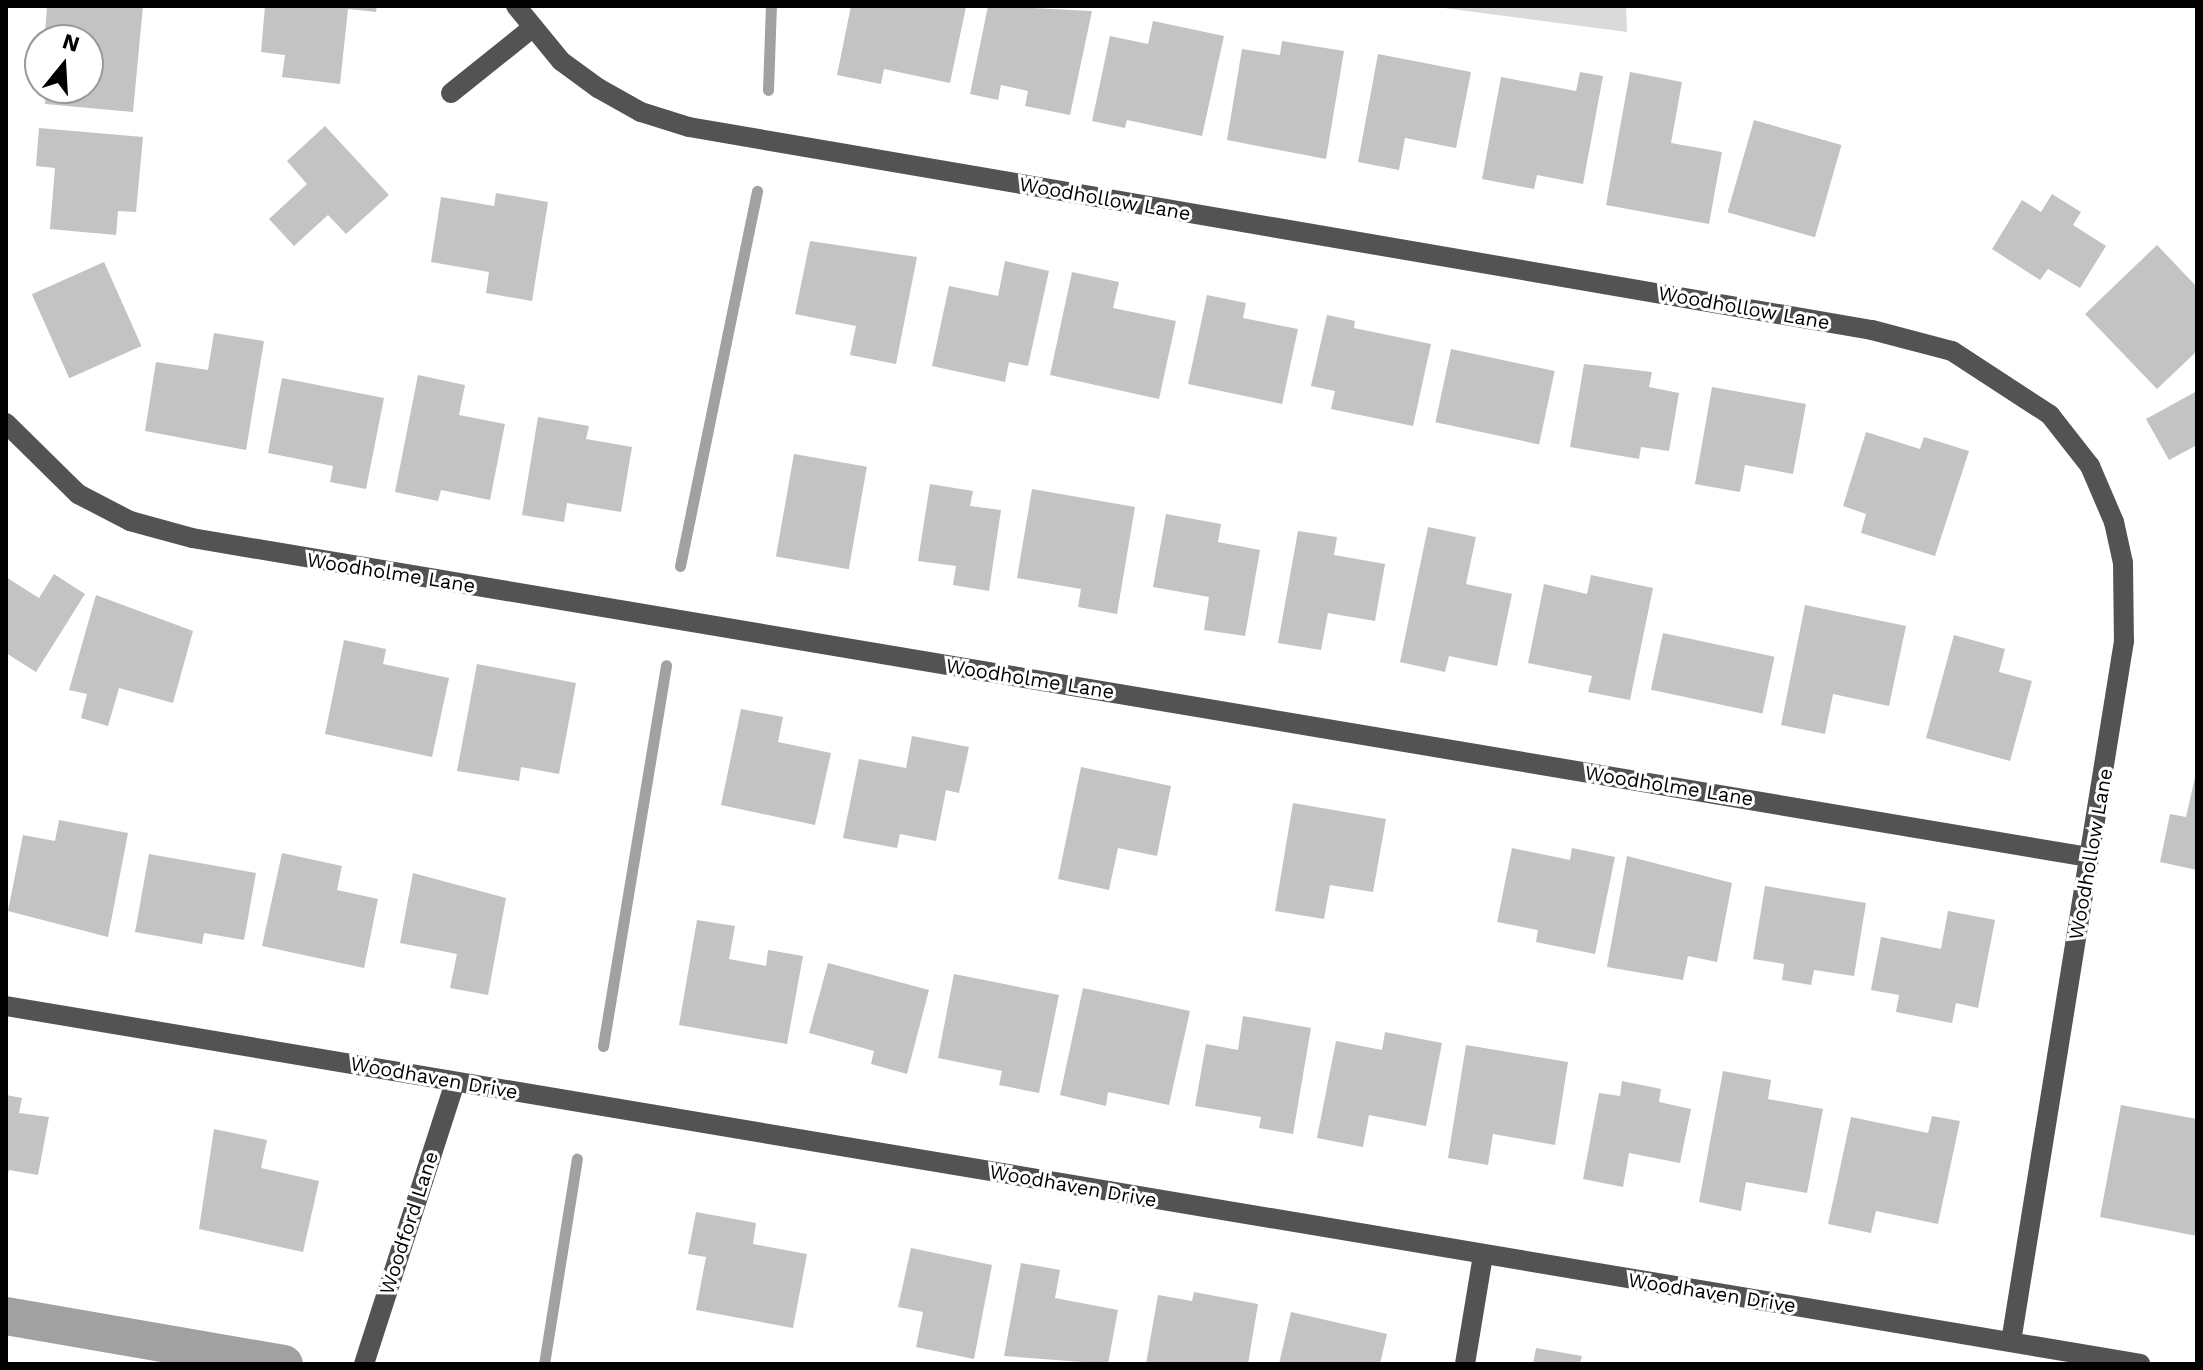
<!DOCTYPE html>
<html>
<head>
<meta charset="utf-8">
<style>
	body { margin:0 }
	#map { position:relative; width:2203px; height:1370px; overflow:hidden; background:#fff; font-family:"Work Sans",sans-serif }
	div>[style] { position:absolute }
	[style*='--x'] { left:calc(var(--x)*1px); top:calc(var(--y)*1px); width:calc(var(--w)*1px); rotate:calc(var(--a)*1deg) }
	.green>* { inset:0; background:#dadada }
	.stream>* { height:11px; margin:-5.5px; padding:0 5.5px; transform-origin:5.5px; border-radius:5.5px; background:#a1a1a1 }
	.canal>* { height:38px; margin:-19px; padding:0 19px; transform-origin:19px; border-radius:19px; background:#a1a1a1 }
	.building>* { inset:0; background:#c3c3c3; transform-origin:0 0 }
	.minor>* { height:20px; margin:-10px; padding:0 10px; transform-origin:10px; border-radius:10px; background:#535353 }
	span { translate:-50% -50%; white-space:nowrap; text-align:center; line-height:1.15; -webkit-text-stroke:6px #fff; paint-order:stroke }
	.street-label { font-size:20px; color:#000 }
	.frame { position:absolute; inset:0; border:8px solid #000; pointer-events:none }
	.north { position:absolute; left:24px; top:24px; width:80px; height:80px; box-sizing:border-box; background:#fff; border:2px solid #999; border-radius:50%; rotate:18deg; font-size:22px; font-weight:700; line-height:32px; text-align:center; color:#000 }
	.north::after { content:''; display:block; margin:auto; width:28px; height:36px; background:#000; clip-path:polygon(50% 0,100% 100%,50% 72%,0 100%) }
</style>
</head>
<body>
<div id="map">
	<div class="green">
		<i style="clip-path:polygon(1429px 6px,1626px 6px,1627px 32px)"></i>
	</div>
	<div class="stream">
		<i style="--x:768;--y:90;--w:84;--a:-88"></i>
		<i style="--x:680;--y:566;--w:383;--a:-78.4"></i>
		<i style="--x:603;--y:1046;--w:386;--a:-80.6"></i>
		<i style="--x:544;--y:1364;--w:208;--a:-80.9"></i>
	</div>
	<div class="canal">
		<i style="--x:6;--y:1316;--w:282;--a:9.8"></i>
	</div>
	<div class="building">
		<i style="clip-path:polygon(47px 6px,143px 6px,133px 112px,45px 104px,46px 88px,88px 88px,88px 40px,51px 40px,45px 34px)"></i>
		<i style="clip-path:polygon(265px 6px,377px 6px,376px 12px,348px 9px,340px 84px,282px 77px,285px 55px,261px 52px)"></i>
		<i style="clip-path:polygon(851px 6px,966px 7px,950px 83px,884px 69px,881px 84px,837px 75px)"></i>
		<i style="clip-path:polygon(988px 6px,1092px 11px,1070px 115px,1025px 106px,1028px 91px,1001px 85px,998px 100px,970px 94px)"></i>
		<i style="clip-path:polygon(1153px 21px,1224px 36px,1202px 136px,1127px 120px,1125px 128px,1092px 121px,1110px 36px,1148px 44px)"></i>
		<i style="clip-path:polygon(1282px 41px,1344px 51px,1326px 159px,1227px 140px,1242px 49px,1280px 55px)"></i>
		<i style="clip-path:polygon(1378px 54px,1471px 72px,1456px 148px,1405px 138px,1399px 170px,1358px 162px)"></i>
		<i style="clip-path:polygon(1580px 72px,1603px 76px,1583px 184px,1537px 175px,1534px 189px,1482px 179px,1501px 77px,1576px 91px)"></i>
		<i style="clip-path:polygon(1630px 72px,1682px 82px,1671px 143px,1722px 152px,1709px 224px,1606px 205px)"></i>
		<i style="left:1754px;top:120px;width:91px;height:96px;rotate:16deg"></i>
		<i style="clip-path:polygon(325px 126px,389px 195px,346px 234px,328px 215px,294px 246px,269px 219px,307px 184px,287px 161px)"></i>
		<i style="clip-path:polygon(39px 128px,143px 137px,136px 212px,118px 211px,116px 235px,50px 229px,55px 168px,36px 166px)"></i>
		<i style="clip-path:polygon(496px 193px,548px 202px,532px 301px,486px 293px,489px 272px,431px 262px,441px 197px,494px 206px)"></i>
		<i style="clip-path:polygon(2052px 194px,2081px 212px,2073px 225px,2106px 246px,2080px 288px,2048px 269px,2040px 280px,1992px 249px,2022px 200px,2041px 212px)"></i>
		<i style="clip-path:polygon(810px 241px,917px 257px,896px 364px,850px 355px,856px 326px,795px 314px)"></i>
		<i style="clip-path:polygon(2157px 245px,2197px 287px,2197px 351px,2157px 389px,2085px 314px)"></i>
		<i style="clip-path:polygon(1005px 261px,1049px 271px,1028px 366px,1009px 362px,1005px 382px,932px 366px,949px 286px,998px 296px)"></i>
		<i style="left:104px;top:262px;width:92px;height:79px;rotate:66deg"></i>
		<i style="clip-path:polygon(1072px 272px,1119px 282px,1113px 308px,1176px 321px,1159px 399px,1050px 375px)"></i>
		<i style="clip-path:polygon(1207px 295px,1246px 303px,1243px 318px,1298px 329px,1282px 404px,1188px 384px)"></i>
		<i style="clip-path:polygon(1327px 315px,1355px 321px,1354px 328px,1431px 344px,1413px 426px,1331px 409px,1335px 391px,1311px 386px)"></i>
		<i style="clip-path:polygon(214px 333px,264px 341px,246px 450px,145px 431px,156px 362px,208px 370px)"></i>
		<i style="left:1451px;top:349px;width:106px;height:75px;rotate:12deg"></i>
		<i style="clip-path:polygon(1584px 364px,1652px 372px,1649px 387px,1679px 393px,1669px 451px,1641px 447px,1639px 459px,1570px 447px)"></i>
		<i style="clip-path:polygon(418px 375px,465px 385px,459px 415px,505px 424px,490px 500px,441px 490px,438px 501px,395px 492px)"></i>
		<i style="clip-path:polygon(282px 378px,384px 398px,366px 489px,330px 482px,333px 466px,268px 453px)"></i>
		<i style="clip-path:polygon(1712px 387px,1806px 404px,1793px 474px,1745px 465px,1740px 492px,1695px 484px)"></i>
		<i style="clip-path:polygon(2197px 391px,2197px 445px,2169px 460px,2146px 419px)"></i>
		<i style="clip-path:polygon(538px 417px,589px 426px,586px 439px,632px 447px,621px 512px,567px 503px,564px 522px,522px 515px)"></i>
		<i style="clip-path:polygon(1866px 432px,1920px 449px,1924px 437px,1969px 451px,1935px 556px,1861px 533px,1866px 514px,1843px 506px)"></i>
		<i style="left:794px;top:454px;width:74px;height:104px;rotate:10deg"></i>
		<i style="clip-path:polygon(930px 484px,973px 491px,970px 506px,1001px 510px,989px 591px,953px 585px,956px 566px,918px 561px)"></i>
		<i style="clip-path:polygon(1032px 489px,1135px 507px,1117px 614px,1078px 607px,1081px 589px,1017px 578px)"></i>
		<i style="clip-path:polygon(1166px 514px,1221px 524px,1218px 542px,1260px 550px,1245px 636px,1204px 630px,1209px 597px,1153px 587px)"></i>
		<i style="clip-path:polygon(1428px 527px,1476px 537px,1466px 584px,1512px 594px,1497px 666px,1449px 656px,1445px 672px,1400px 662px)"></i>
		<i style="clip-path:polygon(1298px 531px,1337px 537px,1334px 555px,1385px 564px,1375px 621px,1328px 613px,1321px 650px,1278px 643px)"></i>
		<i style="clip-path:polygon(54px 574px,85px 594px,36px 672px,6px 653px,6px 577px,39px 598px)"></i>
		<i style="clip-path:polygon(1591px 575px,1653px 588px,1630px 700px,1588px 692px,1592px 676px,1528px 663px,1544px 584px,1587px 594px)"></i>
		<i style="clip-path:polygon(96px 595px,193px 631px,173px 703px,119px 688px,108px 726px,81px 718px,87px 694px,69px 690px)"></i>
		<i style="clip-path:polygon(1805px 605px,1906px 626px,1889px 706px,1833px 694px,1825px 734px,1781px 725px)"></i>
		<i style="left:1663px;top:633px;width:114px;height:58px;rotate:12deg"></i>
		<i style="clip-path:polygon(1954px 635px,2005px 649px,1999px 672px,2032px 681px,2010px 761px,1926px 738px)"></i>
		<i style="clip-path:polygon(344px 640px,386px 649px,383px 664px,449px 678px,432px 757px,325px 734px)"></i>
		<i style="clip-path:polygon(477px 664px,576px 683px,559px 774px,521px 767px,519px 781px,457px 771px)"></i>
		<i style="clip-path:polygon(741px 709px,783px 717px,778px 742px,831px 753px,815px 825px,721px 805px)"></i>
		<i style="clip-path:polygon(912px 736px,969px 747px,959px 793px,946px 790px,936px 841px,900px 834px,897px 848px,843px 838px,859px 759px,906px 768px)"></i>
		<i style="clip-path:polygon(1081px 767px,1171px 786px,1157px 856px,1118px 848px,1109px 890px,1058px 879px)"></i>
		<i style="clip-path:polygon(2196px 773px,2197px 773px,2197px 870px,2160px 862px,2170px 814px,2186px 817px)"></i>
		<i style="clip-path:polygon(1293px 803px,1386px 819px,1373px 892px,1330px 885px,1324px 919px,1275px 911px)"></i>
		<i style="clip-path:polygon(59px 820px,128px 833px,108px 937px,8px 911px,23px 835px,55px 841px)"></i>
		<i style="clip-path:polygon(1512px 848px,1570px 860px,1572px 848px,1615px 857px,1595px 954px,1536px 942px,1538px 930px,1497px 922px)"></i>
		<i style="clip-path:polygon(282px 853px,342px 866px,337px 890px,378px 899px,364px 968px,262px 946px)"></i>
		<i style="clip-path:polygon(149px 854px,256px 873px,244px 940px,204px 933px,202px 944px,135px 932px)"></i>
		<i style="clip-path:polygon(1627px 856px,1732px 883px,1717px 962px,1688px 956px,1683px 980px,1607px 967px)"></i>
		<i style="clip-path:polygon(413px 873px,506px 898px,488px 995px,450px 988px,457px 954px,400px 943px)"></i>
		<i style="clip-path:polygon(1765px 886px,1866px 903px,1854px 976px,1814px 970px,1811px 985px,1782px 980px,1784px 964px,1753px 959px)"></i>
		<i style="clip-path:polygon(1948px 911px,1995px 920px,1978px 1008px,1956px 1003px,1952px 1023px,1896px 1012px,1899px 995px,1871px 990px,1881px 937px,1941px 949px)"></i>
		<i style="clip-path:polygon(697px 920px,735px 926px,729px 959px,766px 966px,768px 950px,803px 956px,787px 1044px,679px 1025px)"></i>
		<i style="clip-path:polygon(828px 963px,929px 990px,907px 1074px,871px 1064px,874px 1051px,809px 1033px)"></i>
		<i style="clip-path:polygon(954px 974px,1059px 995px,1039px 1093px,999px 1085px,1002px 1071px,938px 1058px)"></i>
		<i style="clip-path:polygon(1083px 988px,1190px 1011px,1169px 1105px,1108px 1092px,1106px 1106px,1060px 1095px)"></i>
		<i style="clip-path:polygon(1243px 1016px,1311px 1028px,1293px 1134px,1259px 1128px,1261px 1117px,1195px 1106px,1206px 1044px,1238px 1050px)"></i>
		<i style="clip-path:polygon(1385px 1032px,1442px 1043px,1426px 1126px,1369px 1115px,1363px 1147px,1317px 1138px,1336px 1041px,1382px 1050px)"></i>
		<i style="clip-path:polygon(1466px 1045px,1568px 1062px,1555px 1145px,1493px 1134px,1488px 1165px,1448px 1158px)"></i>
		<i style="clip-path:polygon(1723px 1071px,1771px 1080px,1768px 1099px,1823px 1109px,1807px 1193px,1746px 1182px,1741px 1211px,1699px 1202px)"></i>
		<i style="clip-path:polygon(1622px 1081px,1661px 1089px,1659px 1102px,1691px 1109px,1680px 1163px,1629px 1153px,1623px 1187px,1583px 1179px,1599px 1093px,1620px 1096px)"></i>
		<i style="clip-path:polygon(6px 1095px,22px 1098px,19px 1113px,49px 1117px,38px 1175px,9px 1170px,6px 1180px)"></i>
		<i style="clip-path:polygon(2121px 1105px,2197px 1119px,2197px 1236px,2100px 1217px)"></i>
		<i style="clip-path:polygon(1932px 1116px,1960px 1121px,1938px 1224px,1876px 1211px,1871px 1233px,1828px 1224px,1851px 1117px,1928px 1133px)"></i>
		<i style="clip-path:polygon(214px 1129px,267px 1140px,261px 1168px,319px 1181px,303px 1252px,199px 1229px)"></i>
		<i style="clip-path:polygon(696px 1212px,756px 1223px,753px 1244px,807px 1254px,793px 1328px,696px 1310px,706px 1257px,688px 1254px)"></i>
		<i style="clip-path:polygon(911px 1248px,992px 1265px,974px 1359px,916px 1347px,923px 1312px,898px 1307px)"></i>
		<i style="clip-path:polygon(1021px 1263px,1060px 1270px,1055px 1298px,1118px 1310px,1108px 1364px,1004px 1356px)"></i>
		<i style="clip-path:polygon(1194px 1292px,1258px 1304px,1248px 1364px,1146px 1364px,1158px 1295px,1192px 1301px)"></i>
		<i style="clip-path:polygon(1291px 1312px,1387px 1334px,1380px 1364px,1279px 1364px)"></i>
		<i style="clip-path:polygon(1536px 1348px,1582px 1356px,1580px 1364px,1533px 1364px)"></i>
	</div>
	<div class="minor">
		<i style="--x:516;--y:6;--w:71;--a:50.7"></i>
		<i style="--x:561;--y:61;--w:46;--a:36.1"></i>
		<i style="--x:598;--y:88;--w:49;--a:29.2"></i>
		<i style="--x:641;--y:112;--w:50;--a:17.4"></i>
		<i style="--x:689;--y:127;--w:1200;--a:9.74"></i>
		<i style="--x:1872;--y:330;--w:83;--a:14.7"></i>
		<i style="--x:1952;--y:351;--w:117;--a:33.1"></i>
		<i style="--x:2050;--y:415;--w:65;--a:51.9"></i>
		<i style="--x:2090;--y:466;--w:61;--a:66.8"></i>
		<i style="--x:2114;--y:522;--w:42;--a:77.6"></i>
		<i style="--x:2123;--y:563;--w:78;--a:89.3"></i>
		<i style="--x:2124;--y:641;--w:710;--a:99.16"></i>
		<i style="--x:451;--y:93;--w:102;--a:-38.7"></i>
		<i style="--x:6;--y:423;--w:101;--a:44.6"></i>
		<i style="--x:78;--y:494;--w:59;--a:27.4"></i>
		<i style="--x:130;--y:521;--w:64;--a:15.3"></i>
		<i style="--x:192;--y:538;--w:1924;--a:9.55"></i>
		<i style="--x:6;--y:1006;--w:2164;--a:9.52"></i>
		<i style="--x:364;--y:1364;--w:296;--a:-72.1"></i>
		<i style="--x:1465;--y:1364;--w:110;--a:-80.6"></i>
	</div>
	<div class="street-label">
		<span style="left:1105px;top:199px;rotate:10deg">Woodhollow Lane</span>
		<span style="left:1744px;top:308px;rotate:10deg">Woodhollow Lane</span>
		<span style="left:391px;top:573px;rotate:9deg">Woodholme Lane</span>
		<span style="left:1030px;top:679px;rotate:9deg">Woodholme Lane</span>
		<span style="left:1669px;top:786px;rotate:9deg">Woodholme Lane</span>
		<span style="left:2091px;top:854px;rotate:-80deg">Woodhollow Lane</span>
		<span style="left:434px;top:1078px;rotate:10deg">Woodhaven Drive</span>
		<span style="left:1073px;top:1186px;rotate:10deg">Woodhaven Drive</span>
		<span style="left:409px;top:1223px;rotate:-72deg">Woodford Lane</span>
		<span style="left:1712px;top:1293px;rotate:9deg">Woodhaven Drive</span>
	</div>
	<div class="frame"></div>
	<div class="north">N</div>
</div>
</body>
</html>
